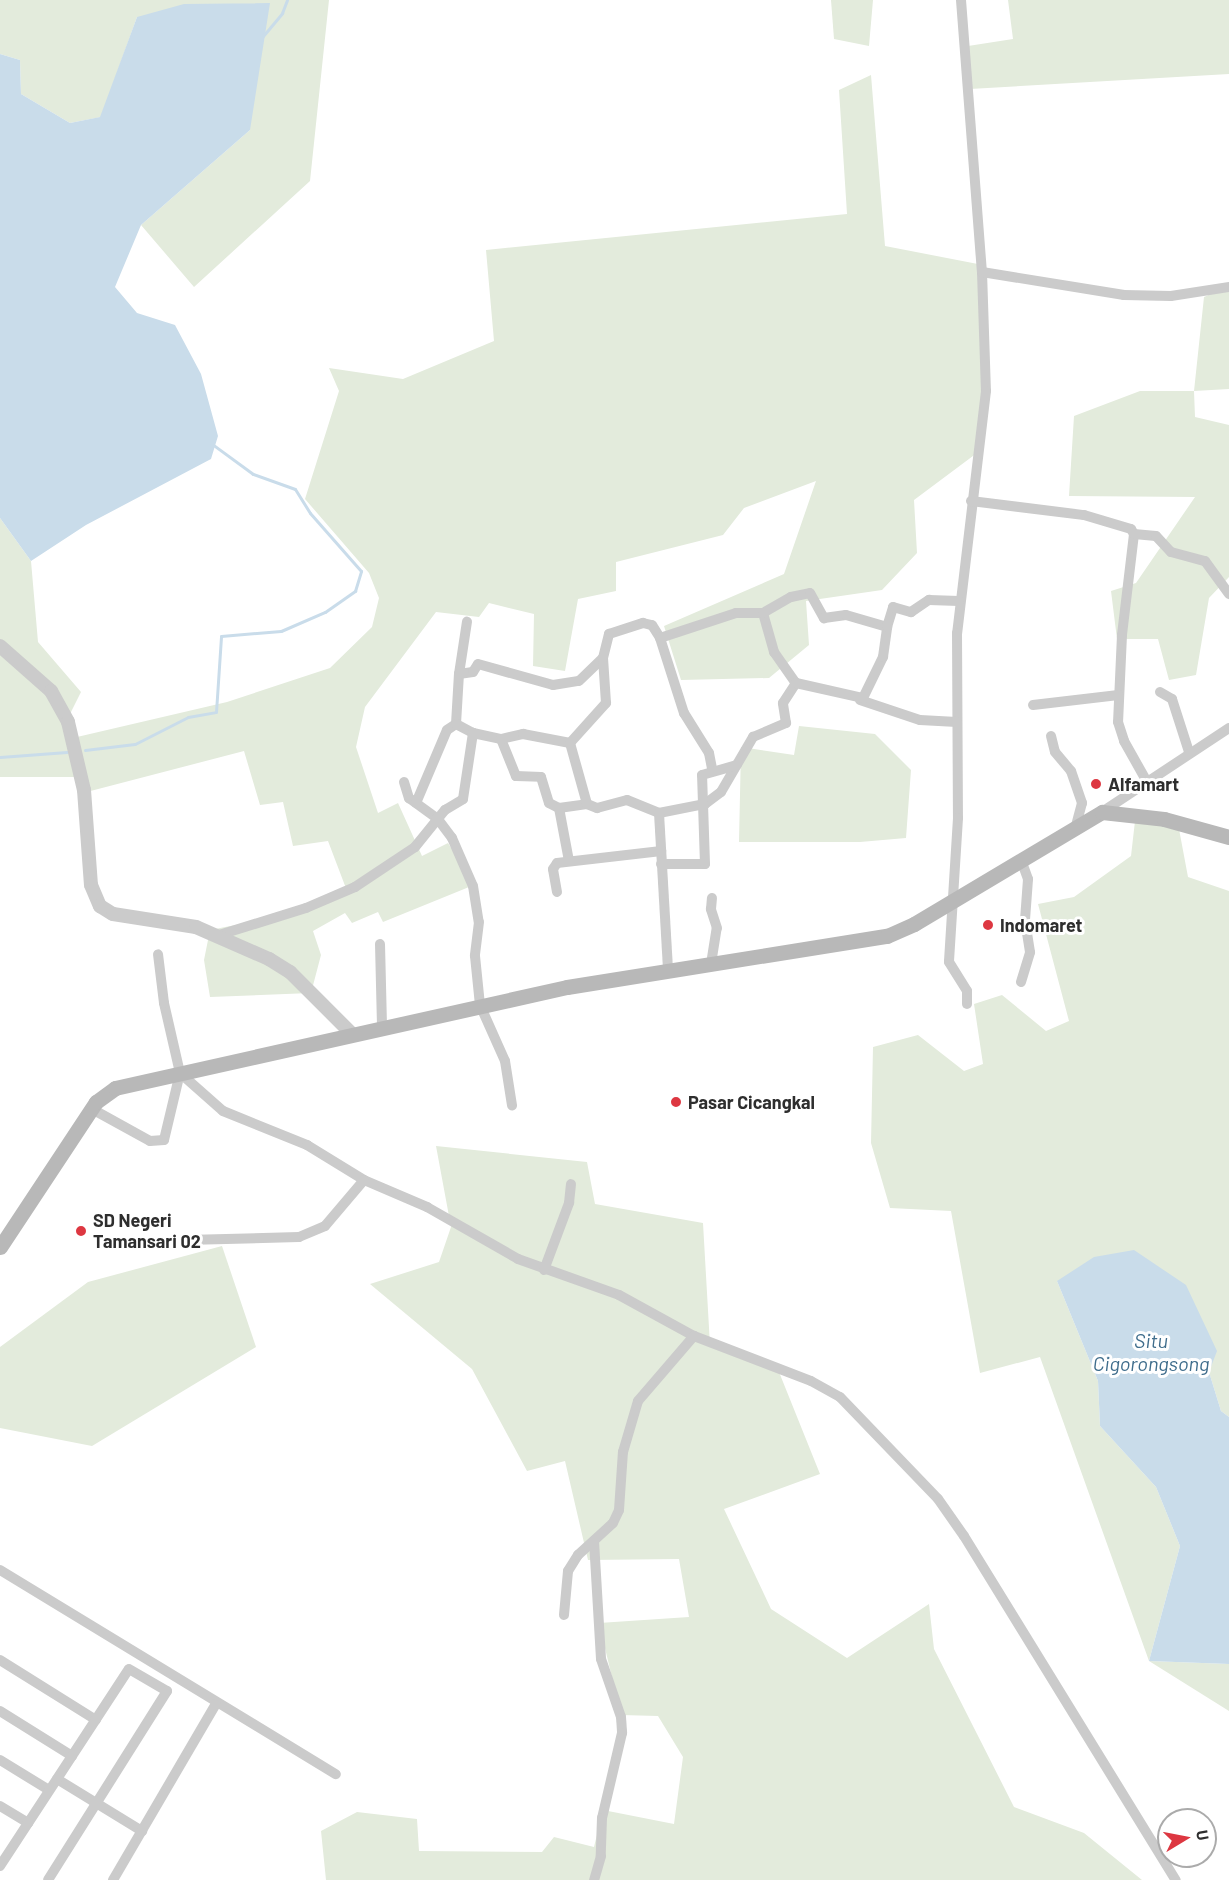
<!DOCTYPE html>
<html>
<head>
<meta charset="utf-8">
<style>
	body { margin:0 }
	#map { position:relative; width:1229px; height:1880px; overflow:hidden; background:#fff; font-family:Barlow,sans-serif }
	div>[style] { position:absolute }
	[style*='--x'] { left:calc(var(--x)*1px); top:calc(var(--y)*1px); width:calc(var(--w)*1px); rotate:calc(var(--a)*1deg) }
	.green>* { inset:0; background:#e3ebdc }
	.water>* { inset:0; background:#c9dcea }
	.stream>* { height:3px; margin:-1.5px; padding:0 1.5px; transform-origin:1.5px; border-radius:1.5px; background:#c9dcea }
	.minor>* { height:10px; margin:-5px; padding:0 5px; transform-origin:5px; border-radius:5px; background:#cbcbcb }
	.tertiary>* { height:14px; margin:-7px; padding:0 7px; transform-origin:7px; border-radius:7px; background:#cbcbcb }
	.secondary>* { height:15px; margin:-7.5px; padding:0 7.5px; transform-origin:7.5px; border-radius:7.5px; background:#b8b8b8 }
	.dots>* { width:16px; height:16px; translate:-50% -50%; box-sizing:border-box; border:3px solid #fff; border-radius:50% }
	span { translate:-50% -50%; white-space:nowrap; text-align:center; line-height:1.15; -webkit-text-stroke:6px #fff; paint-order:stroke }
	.poi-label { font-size:18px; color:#2e2e2e; font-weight:700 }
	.left { translate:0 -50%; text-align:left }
	.water-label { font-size:20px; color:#3f6d8c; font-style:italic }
	.north { position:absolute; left:1157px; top:1808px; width:60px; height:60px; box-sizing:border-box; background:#fff; border:2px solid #ababab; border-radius:50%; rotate:80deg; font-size:16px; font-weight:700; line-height:24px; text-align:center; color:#2e2e2e }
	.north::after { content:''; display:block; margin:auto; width:21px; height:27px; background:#dd3741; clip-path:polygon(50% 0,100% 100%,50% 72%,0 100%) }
</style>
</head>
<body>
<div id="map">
	<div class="green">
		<i style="clip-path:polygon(0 0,329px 0,310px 181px,194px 287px,141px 225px,250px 130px,137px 17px,101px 117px,70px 123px,21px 94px,20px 60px,0 54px)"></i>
		<i style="clip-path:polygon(831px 0,873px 0,869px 46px,834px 39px)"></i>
		<i style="clip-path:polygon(1008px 0,1229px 0,1229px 74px,970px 89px,968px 46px,1013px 39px)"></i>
		<i style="clip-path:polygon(871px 75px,885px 246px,983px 265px,981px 450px,914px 500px,917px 553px,882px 590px,806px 601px,809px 645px,769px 678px,681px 680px,664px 626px,784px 574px,816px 481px,744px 508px,723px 535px,616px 562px,616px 591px,578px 599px,565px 671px,533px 666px,534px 614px,489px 603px,479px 617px,436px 612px,365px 707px,356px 747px,378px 813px,398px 803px,422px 856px,448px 843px,474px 885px,383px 922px,378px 912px,352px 923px,345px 913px,313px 931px,321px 955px,311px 993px,210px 997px,204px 960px,210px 930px,307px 911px,347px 891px,328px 841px,293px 846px,283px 802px,260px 805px,244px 751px,79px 794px,77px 777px,0 777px,0 518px,31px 561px,38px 642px,81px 692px,69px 716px,77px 737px,227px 702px,330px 668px,372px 627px,379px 598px,369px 573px,305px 499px,339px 391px,329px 368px,403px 379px,494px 341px,486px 250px,847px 214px,839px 90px)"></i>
		<i style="clip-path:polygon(1229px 286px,1229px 389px,1194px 391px,1195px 417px,1229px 425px,1229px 577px,1209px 598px,1196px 675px,1169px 680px,1158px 639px,1117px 639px,1111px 591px,1136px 583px,1195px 497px,1069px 496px,1074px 416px,1140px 391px,1194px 391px,1204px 297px)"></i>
		<i style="clip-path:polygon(799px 726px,875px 734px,911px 770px,906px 838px,860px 842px,739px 842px,741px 747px,794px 755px)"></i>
		<i style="clip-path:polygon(1135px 821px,1179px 829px,1188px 877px,1229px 891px,1229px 1417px,1221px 1411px,1209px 1372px,1057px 1281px,1098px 1381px,1100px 1426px,1156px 1487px,1180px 1546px,1149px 1661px,1229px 1664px,1229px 1711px,1149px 1661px,1040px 1357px,980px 1373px,951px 1211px,890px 1208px,871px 1143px,873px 1047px,918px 1035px,964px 1071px,983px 1064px,974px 1004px,1002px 995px,1046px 1031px,1069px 1021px,1038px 904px,1074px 897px,1131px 856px)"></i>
		<i style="clip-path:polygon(436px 1146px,587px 1162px,595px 1204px,703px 1223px,710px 1345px,779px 1372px,820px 1474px,724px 1509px,771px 1609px,847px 1658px,929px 1604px,934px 1649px,1014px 1807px,1084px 1833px,1142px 1880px,326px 1880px,321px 1831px,357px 1812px,417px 1819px,419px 1851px,542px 1852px,554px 1837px,594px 1847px,603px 1810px,674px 1824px,683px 1757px,658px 1716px,621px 1715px,599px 1623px,689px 1617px,679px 1559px,588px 1560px,565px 1461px,527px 1471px,472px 1369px,370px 1284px,439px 1262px,451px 1227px)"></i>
		<i style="clip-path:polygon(222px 1246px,256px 1347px,92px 1446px,0 1428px,0 1347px,88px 1282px)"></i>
	</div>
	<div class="water">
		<i style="clip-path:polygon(270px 3px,250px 130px,141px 225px,115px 287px,137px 313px,175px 325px,201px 374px,218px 436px,211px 459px,86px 525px,31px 561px,0 518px,0 54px,20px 60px,21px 94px,70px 123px,100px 117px,137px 17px,184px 4px)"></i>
		<i style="clip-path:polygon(1134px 1250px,1186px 1285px,1217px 1351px,1209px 1372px,1221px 1411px,1229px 1417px,1229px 1664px,1149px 1661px,1180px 1546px,1156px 1487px,1100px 1426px,1098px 1381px,1057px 1281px,1094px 1257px)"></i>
	</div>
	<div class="stream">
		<i style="--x:263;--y:36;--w:30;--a:-50"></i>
		<i style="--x:282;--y:13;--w:14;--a:-69"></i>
		<i style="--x:85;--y:750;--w:50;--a:-6.8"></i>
		<i style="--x:135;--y:744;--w:59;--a:-27"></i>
		<i style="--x:188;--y:717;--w:28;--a:-10"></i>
		<i style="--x:216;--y:712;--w:76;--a:-86.2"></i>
		<i style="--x:221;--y:636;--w:60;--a:-4.8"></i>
		<i style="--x:281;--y:631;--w:48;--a:-23.4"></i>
		<i style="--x:325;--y:612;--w:37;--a:-35"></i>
		<i style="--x:355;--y:591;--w:21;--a:-73"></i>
		<i style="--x:361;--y:571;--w:77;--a:-131.3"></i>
		<i style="--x:310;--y:513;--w:28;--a:-122"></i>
		<i style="--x:295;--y:489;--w:45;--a:-160.3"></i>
		<i style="--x:253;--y:474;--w:51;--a:-143.8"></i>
		<i style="--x:0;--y:757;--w:67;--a:-4.3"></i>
	</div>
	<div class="minor">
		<i style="--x:961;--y:0;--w:273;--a:85.6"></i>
		<i style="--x:982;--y:272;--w:119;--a:88.1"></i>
		<i style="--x:986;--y:391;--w:244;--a:96.8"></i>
		<i style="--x:957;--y:633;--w:185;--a:89.7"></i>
		<i style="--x:958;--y:818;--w:144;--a:93.6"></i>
		<i style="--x:949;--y:962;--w:34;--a:58"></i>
		<i style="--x:967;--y:991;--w:13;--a:90"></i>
		<i style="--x:982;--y:272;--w:144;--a:9.2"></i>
		<i style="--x:1124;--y:295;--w:47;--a:1.2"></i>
		<i style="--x:1171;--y:296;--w:59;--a:-8.8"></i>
		<i style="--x:971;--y:501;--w:114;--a:7.1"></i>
		<i style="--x:1084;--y:515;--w:49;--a:16.6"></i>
		<i style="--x:1131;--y:529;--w:6;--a:59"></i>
		<i style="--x:1134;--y:534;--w:102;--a:96.8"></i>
		<i style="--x:1122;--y:635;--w:87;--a:92.6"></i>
		<i style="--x:1118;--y:722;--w:20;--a:72"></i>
		<i style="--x:1124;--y:741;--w:45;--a:60.6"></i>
		<i style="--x:1134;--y:534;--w:22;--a:5"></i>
		<i style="--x:1156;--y:536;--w:22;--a:47"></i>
		<i style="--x:1171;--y:552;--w:35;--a:15"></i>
		<i style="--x:1205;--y:561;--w:41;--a:54"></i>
		<i style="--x:763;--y:613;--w:41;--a:74.2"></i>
		<i style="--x:774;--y:652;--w:38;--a:55"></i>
		<i style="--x:660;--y:638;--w:79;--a:72.3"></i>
		<i style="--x:684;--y:713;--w:47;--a:58"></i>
		<i style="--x:709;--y:753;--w:16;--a:79"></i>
		<i style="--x:459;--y:674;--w:53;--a:-81.3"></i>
		<i style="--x:1160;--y:692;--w:14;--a:30"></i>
		<i style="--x:1172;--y:699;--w:56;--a:72.2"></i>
		<i style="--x:860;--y:700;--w:63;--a:18.4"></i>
		<i style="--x:920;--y:720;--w:37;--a:3"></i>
		<i style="--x:1033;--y:705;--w:86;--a:-6.7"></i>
		<i style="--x:456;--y:724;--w:50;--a:-86.6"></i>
		<i style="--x:459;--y:674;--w:14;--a:-8"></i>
		<i style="--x:473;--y:672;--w:9;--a:-58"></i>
		<i style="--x:478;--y:664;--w:78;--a:15.6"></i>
		<i style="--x:553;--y:685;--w:26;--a:-9"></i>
		<i style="--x:579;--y:681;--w:33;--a:-44"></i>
		<i style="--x:1051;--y:736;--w:16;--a:76"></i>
		<i style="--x:1055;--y:752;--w:25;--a:50"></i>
		<i style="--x:1071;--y:771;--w:34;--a:71"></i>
		<i style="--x:1082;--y:803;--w:24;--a:105"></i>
		<i style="--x:501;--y:739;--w:40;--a:68"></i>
		<i style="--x:516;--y:776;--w:25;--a:2"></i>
		<i style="--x:541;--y:777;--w:27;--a:73"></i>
		<i style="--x:549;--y:803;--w:11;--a:27"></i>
		<i style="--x:559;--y:808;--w:28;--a:-8"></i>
		<i style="--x:570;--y:743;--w:63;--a:74.4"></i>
		<i style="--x:587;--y:804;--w:11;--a:22"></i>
		<i style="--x:597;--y:808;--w:31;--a:-15"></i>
		<i style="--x:627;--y:800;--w:35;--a:22"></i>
		<i style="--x:659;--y:813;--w:47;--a:-11.1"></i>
		<i style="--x:705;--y:804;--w:20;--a:-37"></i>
		<i style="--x:721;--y:792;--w:64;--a:-59.8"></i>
		<i style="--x:753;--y:737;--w:36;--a:-23"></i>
		<i style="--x:786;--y:723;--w:20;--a:-99"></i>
		<i style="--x:783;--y:703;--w:24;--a:-57"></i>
		<i style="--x:796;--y:683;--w:69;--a:12.6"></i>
		<i style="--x:863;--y:698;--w:46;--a:-64"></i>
		<i style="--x:883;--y:657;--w:30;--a:-82"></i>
		<i style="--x:404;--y:782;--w:17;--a:73"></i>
		<i style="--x:409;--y:798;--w:34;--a:36"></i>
		<i style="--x:437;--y:818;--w:25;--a:53"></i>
		<i style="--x:452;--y:838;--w:52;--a:66.4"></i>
		<i style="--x:473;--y:886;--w:36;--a:81"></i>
		<i style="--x:479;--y:922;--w:34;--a:97"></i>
		<i style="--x:475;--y:956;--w:49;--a:84.2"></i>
		<i style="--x:480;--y:1005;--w:61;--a:65.9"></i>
		<i style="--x:505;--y:1061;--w:45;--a:81"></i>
		<i style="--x:416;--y:803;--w:79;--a:-67"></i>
		<i style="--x:447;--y:730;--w:11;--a:-34"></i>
		<i style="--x:456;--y:724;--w:19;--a:28"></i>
		<i style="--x:559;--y:808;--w:54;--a:79.3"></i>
		<i style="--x:1102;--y:812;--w:152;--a:-33.5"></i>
		<i style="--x:659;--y:813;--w:157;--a:86.7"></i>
		<i style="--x:661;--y:864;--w:44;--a:0"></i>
		<i style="--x:705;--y:864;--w:89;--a:-91.9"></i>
		<i style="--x:702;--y:775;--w:36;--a:-16"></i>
		<i style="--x:557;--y:892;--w:23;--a:-100"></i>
		<i style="--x:553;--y:869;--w:7;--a:-56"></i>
		<i style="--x:557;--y:863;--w:105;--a:-6.6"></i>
		<i style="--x:219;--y:935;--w:91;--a:-17.2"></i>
		<i style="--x:306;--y:908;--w:53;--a:-23.2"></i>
		<i style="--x:355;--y:887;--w:72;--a:-33.7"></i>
		<i style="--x:415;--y:847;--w:48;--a:-51"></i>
		<i style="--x:445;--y:810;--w:21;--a:-31"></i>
		<i style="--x:463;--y:799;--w:67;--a:-81.4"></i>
		<i style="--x:473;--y:733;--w:29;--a:12"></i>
		<i style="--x:501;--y:739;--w:23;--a:-13"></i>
		<i style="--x:523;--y:734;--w:48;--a:10.8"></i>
		<i style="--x:570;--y:743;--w:54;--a:-48"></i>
		<i style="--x:606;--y:703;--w:45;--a:-93.8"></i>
		<i style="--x:603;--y:658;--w:25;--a:-76"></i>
		<i style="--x:609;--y:634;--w:36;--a:-18"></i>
		<i style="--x:643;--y:623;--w:9;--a:13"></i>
		<i style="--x:652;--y:625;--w:15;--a:58"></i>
		<i style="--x:660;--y:638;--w:80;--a:-18.2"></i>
		<i style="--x:736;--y:613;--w:27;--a:0"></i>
		<i style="--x:763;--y:613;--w:32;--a:-30"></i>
		<i style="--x:791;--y:597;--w:19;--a:-12"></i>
		<i style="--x:810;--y:593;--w:29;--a:61"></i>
		<i style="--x:824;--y:618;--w:22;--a:-8"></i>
		<i style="--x:846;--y:615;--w:43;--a:16.3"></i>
		<i style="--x:887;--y:627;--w:21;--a:-73"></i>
		<i style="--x:893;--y:607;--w:19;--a:16"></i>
		<i style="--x:911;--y:612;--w:22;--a:-34"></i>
		<i style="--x:929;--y:600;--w:30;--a:2"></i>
		<i style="--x:380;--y:944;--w:82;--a:88.6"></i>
		<i style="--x:711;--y:964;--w:36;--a:-81"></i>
		<i style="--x:717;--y:928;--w:20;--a:-108"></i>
		<i style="--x:711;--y:909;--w:11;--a:-85"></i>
		<i style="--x:1021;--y:982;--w:31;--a:-73"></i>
		<i style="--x:1030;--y:952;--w:32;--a:-99"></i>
		<i style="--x:1025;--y:920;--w:41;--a:-85.8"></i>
		<i style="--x:1028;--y:879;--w:20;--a:-110"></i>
		<i style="--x:180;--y:1073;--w:57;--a:41.5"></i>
		<i style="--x:223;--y:1111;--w:91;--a:22"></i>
		<i style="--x:307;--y:1145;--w:67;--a:31.6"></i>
		<i style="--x:364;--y:1180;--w:69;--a:23.2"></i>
		<i style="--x:427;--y:1207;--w:105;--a:29.7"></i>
		<i style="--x:518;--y:1259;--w:107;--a:19.6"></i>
		<i style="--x:619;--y:1295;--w:85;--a:28.7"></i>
		<i style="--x:694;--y:1336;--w:125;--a:21"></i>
		<i style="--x:811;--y:1381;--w:33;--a:29"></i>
		<i style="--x:840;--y:1397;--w:141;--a:46.1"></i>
		<i style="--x:938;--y:1499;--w:45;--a:54.9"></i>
		<i style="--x:964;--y:1536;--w:404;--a:58.4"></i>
		<i style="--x:92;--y:1109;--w:66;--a:28.9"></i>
		<i style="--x:150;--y:1141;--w:14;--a:-4"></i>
		<i style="--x:164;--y:1140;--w:69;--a:-76.6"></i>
		<i style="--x:180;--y:1073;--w:72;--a:-102.9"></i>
		<i style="--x:164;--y:1003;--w:49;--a:-97"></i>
		<i style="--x:186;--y:1240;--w:113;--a:-1.5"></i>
		<i style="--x:299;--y:1237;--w:28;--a:-23"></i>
		<i style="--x:325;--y:1226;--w:60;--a:-49.7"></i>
		<i style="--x:544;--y:1270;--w:72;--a:-69.5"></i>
		<i style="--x:569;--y:1203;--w:19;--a:-84"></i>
		<i style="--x:594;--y:1541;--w:118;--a:86.6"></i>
		<i style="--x:601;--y:1659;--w:61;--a:71"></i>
		<i style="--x:621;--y:1717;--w:16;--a:86"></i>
		<i style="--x:622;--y:1733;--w:87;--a:103.2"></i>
		<i style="--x:602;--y:1818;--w:38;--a:92"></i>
		<i style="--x:601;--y:1856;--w:25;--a:106"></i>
		<i style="--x:0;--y:1570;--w:393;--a:31.3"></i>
		<i style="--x:564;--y:1615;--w:44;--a:-84.8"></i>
		<i style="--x:568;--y:1571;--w:19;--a:-58"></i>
		<i style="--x:578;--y:1555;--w:47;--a:-42.4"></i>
		<i style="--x:613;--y:1523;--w:14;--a:-65"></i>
		<i style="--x:619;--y:1510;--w:58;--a:-86.1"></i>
		<i style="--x:623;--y:1452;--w:53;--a:-73.6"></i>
		<i style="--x:638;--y:1401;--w:86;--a:-49.3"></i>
		<i style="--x:0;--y:1660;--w:113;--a:32"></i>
		<i style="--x:0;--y:1711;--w:85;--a:32"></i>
		<i style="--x:0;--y:1760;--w:57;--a:31.5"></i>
		<i style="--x:57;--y:1779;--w:100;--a:31.5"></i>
		<i style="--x:0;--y:1806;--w:33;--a:31"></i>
		<i style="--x:0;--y:1866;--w:235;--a:-56.8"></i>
		<i style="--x:129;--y:1669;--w:44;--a:30.1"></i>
		<i style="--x:167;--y:1691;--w:223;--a:122.2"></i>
		<i style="--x:113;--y:1880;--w:204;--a:-59.7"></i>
	</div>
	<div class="tertiary">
		<i style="--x:0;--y:646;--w:68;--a:41.4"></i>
		<i style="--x:51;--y:691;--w:35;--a:61"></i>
		<i style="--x:68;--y:722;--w:70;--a:76.8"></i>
		<i style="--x:84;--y:790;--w:95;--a:85.8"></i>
		<i style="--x:91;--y:885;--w:23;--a:67"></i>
		<i style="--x:100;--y:906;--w:15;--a:32"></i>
		<i style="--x:113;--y:914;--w:84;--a:8.9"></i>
		<i style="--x:196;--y:927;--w:80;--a:23.7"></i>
		<i style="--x:269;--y:959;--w:25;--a:32"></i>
		<i style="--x:290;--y:972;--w:88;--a:45"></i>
	</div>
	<div class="secondary">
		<i style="--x:0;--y:1247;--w:174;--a:-56.5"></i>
		<i style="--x:96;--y:1102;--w:24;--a:-36"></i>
		<i style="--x:115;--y:1088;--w:463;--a:-12.6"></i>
		<i style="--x:567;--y:987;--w:324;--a:-9.1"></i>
		<i style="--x:887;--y:936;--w:30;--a:-24"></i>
		<i style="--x:914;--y:924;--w:219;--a:-30.8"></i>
		<i style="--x:1102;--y:812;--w:62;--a:6.4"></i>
		<i style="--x:1164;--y:819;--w:67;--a:15.5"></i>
	</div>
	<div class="dots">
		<i style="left:1096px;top:784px;background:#dd3741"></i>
		<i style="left:988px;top:925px;background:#dd3741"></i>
		<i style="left:676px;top:1102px;background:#dd3741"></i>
		<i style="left:81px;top:1231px;background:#dd3741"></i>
	</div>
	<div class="poi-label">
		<span class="left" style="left:1108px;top:784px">Alfamart</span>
		<span class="left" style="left:1000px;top:925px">Indomaret</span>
		<span class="left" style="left:688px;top:1102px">Pasar Cicangkal</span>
		<span class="left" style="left:93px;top:1231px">SD Negeri<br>Tamansari 02</span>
	</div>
	<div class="water-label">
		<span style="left:1151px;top:1352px">Situ<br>Cigorongsong</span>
	</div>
	<div class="north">U</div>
</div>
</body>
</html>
